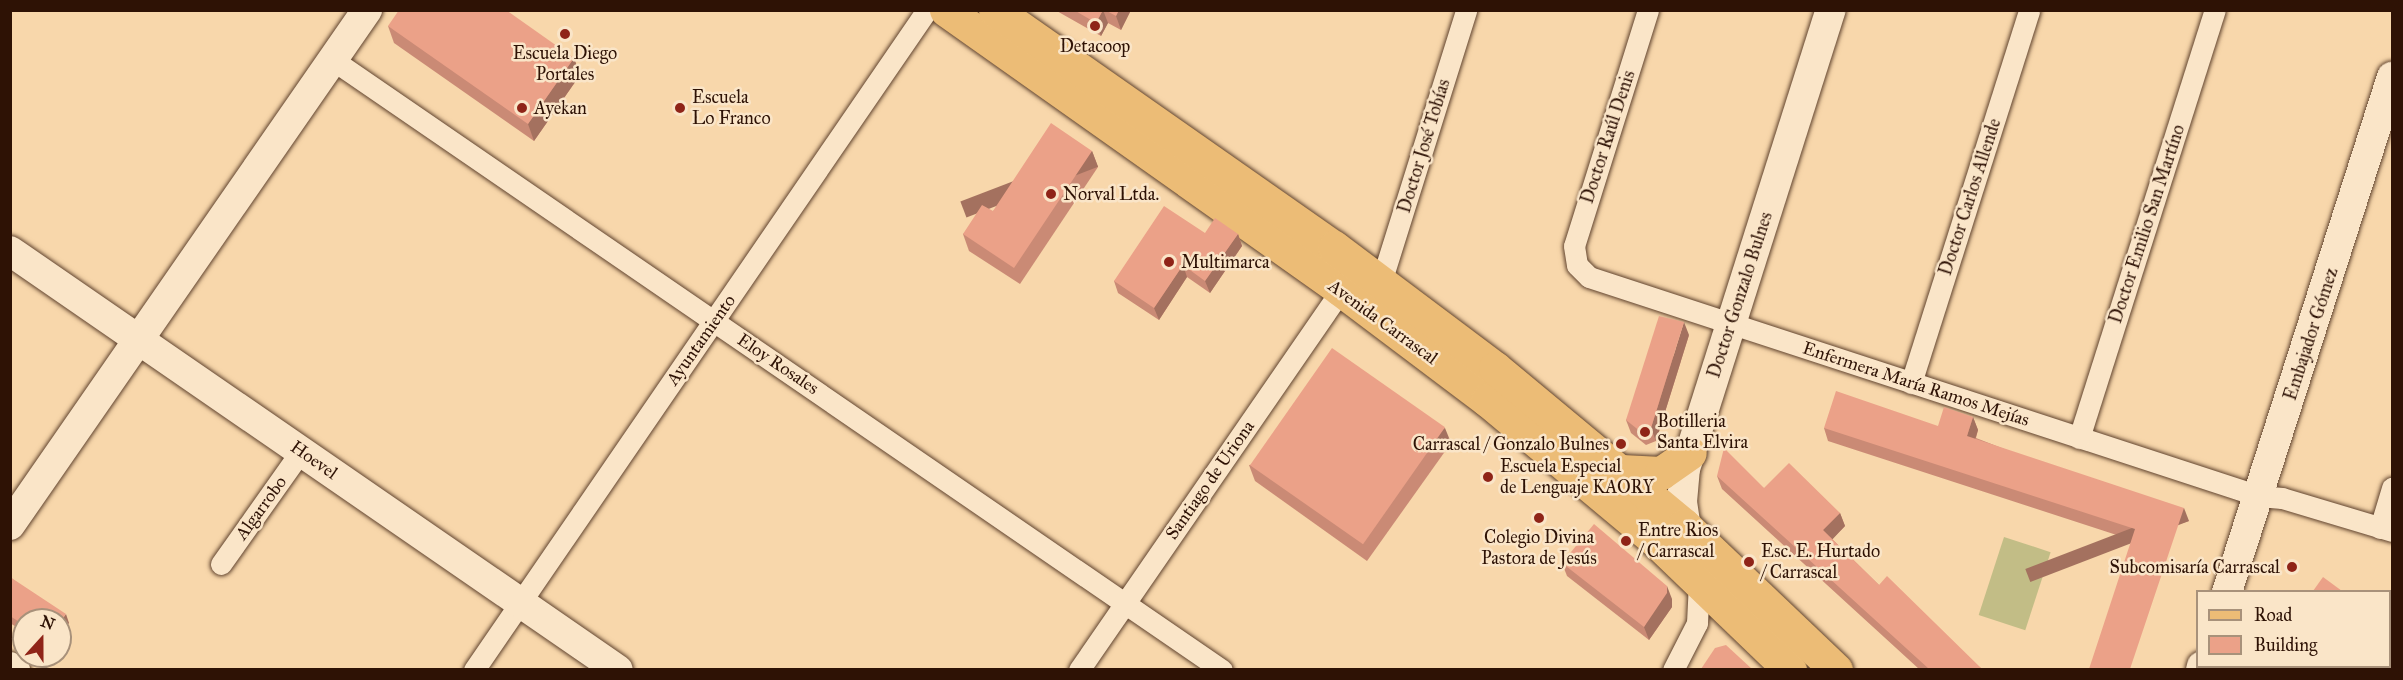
<!DOCTYPE html>
<html>
<head>
<meta charset="utf-8">
<style>
	body { margin:0 }
	#map { position:relative; width:2403px; height:680px; overflow:hidden; background:#f8d7ab; font-family:"IM FELL Great Primer",serif }
	div>[style] { position:absolute }
	[style*='--x'] { left:calc(var(--x)*1px); top:calc(var(--y)*1px); width:calc(var(--w)*1px); rotate:calc(var(--a)*1deg) }
	.green>* { inset:0; background:#c2bd86; transform-origin:0 0 }
	.roads { filter:drop-shadow(0 0 2px #60432e) drop-shadow(0 0 2px #60432e) }
	.street>* { height:21px; margin:-10.5px; padding:0 10.5px; transform-origin:10.5px; border-radius:10.5px; background:#fae5c8 }
	.secondary>* { height:30px; margin:-15px; padding:0 15px; transform-origin:15px; border-radius:15px; background:#fae5c8 }
	.primary>* { height:33px; margin:-16.5px; padding:0 16.5px; transform-origin:16.5px; border-radius:16.5px; background:#ecbc76 }
	.wall>* { inset:0; background:#ca8a75; transform-origin:0 0 }
	.shaded-wall>* { inset:0; background:#a4715f; transform-origin:0 0 }
	.building>* { inset:0; background:#eba188; transform-origin:0 0 }
	.dots>* { width:16px; height:16px; translate:-50% -50%; box-sizing:border-box; border:3px solid #fae5c8; border-radius:50% }
	span { translate:-50% -50%; white-space:nowrap; text-align:center; line-height:1.15; -webkit-text-stroke:5px #fae5c8; paint-order:stroke }
	.poi-label { font-size:18px; color:#2e1205 }
	.left { translate:0 -50%; text-align:left }
	.right { translate:-100% -50%; text-align:right }
	.street-label { font-size:18px; color:#2e1205 }
	.frame { position:absolute; inset:0; border:12px solid #2e1205; pointer-events:none }
	.legend { position:absolute; left:2196px; top:590px; width:195px; height:78px; box-sizing:border-box; background:#fae5c8; border:2px solid #a8917a; margin:0; padding:8px 10px; list-style:none; font-size:18px; color:#2e1205 }
	.legend li { display:flex; align-items:center; gap:12px; height:30px }
	.legend b { width:30px; border:2px solid #a8917a }
	.north { position:absolute; left:12px; top:608px; width:60px; height:60px; box-sizing:border-box; background:#fae5c8; border:2px solid #a8917a; border-radius:50%; rotate:21deg; font-size:16px; font-weight:700; line-height:24px; text-align:center; color:#2e1205 }
	.north::after { content:''; display:block; margin:auto; width:21px; height:27px; background:#8f2418; clip-path:polygon(50% 0,100% 100%,50% 72%,0 100%) }
</style>
</head>
<body>
<div id="map">
	<div class="green">
		<i style="left:2004px;top:537px;width:49px;height:82px;rotate:18deg"></i>
	</div>
	<div class="roads">
		<div class="street">
			<i style="--x:1648;--y:10;--w:247;--a:107.4"></i>
			<i style="--x:1574;--y:246;--w:19;--a:81"></i>
			<i style="--x:1577;--y:265;--w:17;--a:45"></i>
			<i style="--x:1589;--y:277;--w:705;--a:18.1"></i>
			<i style="--x:2259;--y:496;--w:23;--a:5"></i>
			<i style="--x:2282;--y:498;--w:115;--a:16.7"></i>
			<i style="--x:333;--y:60;--w:1078;--a:34.46"></i>
			<i style="--x:1381;--y:282;--w:285;--a:-72.6"></i>
			<i style="--x:1911;--y:383;--w:391;--a:-72.4"></i>
			<i style="--x:2079;--y:438;--w:449;--a:-72.4"></i>
			<i style="--x:2380;--y:528;--w:42;--a:-73.3"></i>
			<i style="--x:221;--y:564;--w:138;--a:-54.7"></i>
			<i style="--x:474;--y:670;--w:801;--a:-55.54"></i>
			<i style="--x:1079;--y:670;--w:462;--a:-55.4"></i>
			<i style="--x:1673;--y:670;--w:53;--a:-62.9"></i>
			<i style="--x:1697;--y:623;--w:41;--a:-87.2"></i>
		</div>
		<div class="secondary">
			<i style="--x:10;--y:251;--w:738;--a:34.57"></i>
			<i style="--x:10;--y:525;--w:627;--a:-55.27"></i>
			<i style="--x:1688;--y:542;--w:40;--a:-98.5"></i>
			<i style="--x:1682;--y:502;--w:33;--a:-85"></i>
			<i style="--x:1685;--y:469;--w:482;--a:-72.4"></i>
			<i style="--x:2227;--y:592;--w:541;--a:-72.24"></i>
			<i style="--x:10;--y:667;--w:6;--a:31"></i>
			<i style="--x:2201;--y:670;--w:4;--a:-76"></i>
		</div>
		<div class="primary">
			<i style="--x:946;--y:10;--w:484;--a:35.3"></i>
			<i style="--x:1341;--y:290;--w:183;--a:37"></i>
			<i style="--x:1487;--y:400;--w:217;--a:39.8"></i>
			<i style="--x:1654;--y:539;--w:189;--a:43.9"></i>
			<i style="--x:995;--y:10;--w:414;--a:35"></i>
			<i style="--x:1334;--y:247;--w:201;--a:36.9"></i>
			<i style="--x:1495;--y:368;--w:246;--a:39.7"></i>
			<i style="--x:1684;--y:525;--w:210;--a:43.6"></i>
			<i style="--x:1621;--y:471;--w:40;--a:2.9"></i>
			<i style="--x:1661;--y:473;--w:35;--a:-35"></i>
		</div>
	</div>
	<div class="wall">
		<i style="clip-path:polygon(1055px 10px,1131px 10px,1121px 30px,1108px 23px,1101px 36px)"></i>
		<i style="clip-path:polygon(388px 26px,574px 58px,580px 75px,534px 141px,394px 43px)"></i>
		<i style="clip-path:polygon(1092px 151px,1098px 167px,1020px 284px,969px 251px,963px 234px,993px 211px)"></i>
		<i style="clip-path:polygon(1205px 233px,1238px 234px,1242px 246px,1210px 293px,1187px 277px,1159px 320px,1118px 293px,1114px 281px)"></i>
		<i style="clip-path:polygon(1689px 335px,1656px 441px,1646px 445px,1631px 433px,1626px 420px)"></i>
		<i style="clip-path:polygon(1973px 417px,1978px 430px,1976px 438px,2189px 521px,2132px 540px,1828px 441px,1824px 428px,1938px 426px)"></i>
		<i style="clip-path:polygon(1451px 443px,1367px 561px,1255px 481px,1249px 465px)"></i>
		<i style="clip-path:polygon(1717px 476px,1764px 488px,1840px 513px,1845px 526px,1832px 539px,1879px 585px,1982px 669px,1919px 669px,1722px 489px)"></i>
		<i style="clip-path:polygon(1562px 563px,1672px 599px,1672px 607px,1649px 640px,1567px 576px)"></i>
		<i style="clip-path:polygon(10px 577px,69px 623px,24px 620px,24px 632px,10px 623px)"></i>
		<i style="left:2353px;top:666px;width:37px;height:4px"></i>
	</div>
	<div class="shaded-wall">
		<i style="clip-path:polygon(1103px 10px,1108px 23px,1101px 36px,1096px 23px)"></i>
		<i style="clip-path:polygon(1119px 10px,1131px 10px,1121px 30px,1116px 16px)"></i>
		<i style="clip-path:polygon(574px 58px,580px 75px,534px 141px,528px 124px)"></i>
		<i style="left:1092px;top:151px;width:17px;height:141px;rotate:69deg"></i>
		<i style="clip-path:polygon(1238px 234px,1242px 246px,1210px 293px,1205px 281px)"></i>
		<i style="clip-path:polygon(1183px 265px,1187px 277px,1159px 320px,1154px 308px)"></i>
		<i style="clip-path:polygon(1684px 322px,1689px 335px,1656px 441px,1651px 428px)"></i>
		<i style="clip-path:polygon(1973px 417px,1978px 430px,1972px 449px,1967px 436px)"></i>
		<i style="left:1445px;top:428px;width:16px;height:143px;rotate:68deg"></i>
		<i style="left:2184px;top:508px;width:14px;height:170px;rotate:69deg"></i>
		<i style="clip-path:polygon(1840px 513px,1845px 526px,1828px 544px,1823px 530px)"></i>
		<i style="clip-path:polygon(1667px 586px,1672px 599px,1672px 607px,1649px 640px,1644px 627px)"></i>
		<i style="clip-path:polygon(66px 614px,69px 623px,60px 636px,60px 622px)"></i>
	</div>
	<div class="building">
		<i style="clip-path:polygon(399px 10px,506px 10px,574px 58px,528px 124px,388px 26px)"></i>
		<i style="clip-path:polygon(1074px 10px,1103px 10px,1096px 23px)"></i>
		<i style="clip-path:polygon(1105px 10px,1119px 10px,1116px 16px)"></i>
		<i style="clip-path:polygon(1051px 123px,1092px 151px,1014px 268px,963px 234px,982px 205px,993px 211px)"></i>
		<i style="clip-path:polygon(1164px 206px,1205px 233px,1215px 218px,1238px 234px,1205px 281px,1183px 265px,1154px 308px,1114px 281px)"></i>
		<i style="clip-path:polygon(1659px 316px,1684px 322px,1651px 428px,1641px 432px,1626px 420px)"></i>
		<i style="left:1332px;top:348px;width:138px;height:143px;rotate:35deg"></i>
		<i style="clip-path:polygon(1836px 391px,1938px 426px,1944px 407px,1973px 417px,1967px 436px,2184px 508px,2130px 669px,2089px 669px,2135px 529px,1824px 428px)"></i>
		<i style="clip-path:polygon(1724px 448px,1764px 488px,1789px 463px,1840px 513px,1823px 530px,1879px 585px,1887px 576px,1982px 669px,1929px 669px,1717px 476px)"></i>
		<i style="clip-path:polygon(1594px 524px,1667px 586px,1667px 593px,1644px 627px,1562px 563px)"></i>
		<i style="clip-path:polygon(10px 577px,66px 614px,60px 622px,60px 620px,24px 620px,24px 625px,10px 616px)"></i>
		<i style="clip-path:polygon(2323px 577px,2342px 591px,2313px 591px)"></i>
		<i style="clip-path:polygon(2390px 613px,2392px 615px,2392px 669px,2365px 669px,2361px 666px,2390px 666px)"></i>
		<i style="clip-path:polygon(1726px 645px,1752px 669px,1701px 669px,1715px 648px)"></i>
	</div>
	<div class="dots">
		<i style="left:1095px;top:26px;background:#8f2418"></i>
		<i style="left:565px;top:34px;background:#8f2418"></i>
		<i style="left:522px;top:108px;background:#8f2418"></i>
		<i style="left:680px;top:108px;background:#8f2418"></i>
		<i style="left:1051px;top:194px;background:#8f2418"></i>
		<i style="left:1169px;top:262px;background:#8f2418"></i>
		<i style="left:1645px;top:432px;background:#8f2418"></i>
		<i style="left:1621px;top:444px;background:#8f2418"></i>
		<i style="left:1488px;top:477px;background:#8f2418"></i>
		<i style="left:1539px;top:518px;background:#8f2418"></i>
		<i style="left:1626px;top:541px;background:#8f2418"></i>
		<i style="left:1749px;top:562px;background:#8f2418"></i>
		<i style="left:2292px;top:567px;background:#8f2418"></i>
	</div>
	<div class="poi-label">
		<span style="left:1095px;top:46px">Detacoop</span>
		<span style="left:565px;top:64px">Escuela Diego<br>Portales</span>
		<span class="left" style="left:692px;top:108px">Escuela<br>Lo Franco</span>
		<span class="left" style="left:534px;top:108px">Ayekan</span>
		<span class="left" style="left:1063px;top:194px">Norval Ltda.</span>
		<span class="left" style="left:1181px;top:262px">Multimarca</span>
		<span class="left" style="left:1657px;top:432px">Botilleria<br>Santa Elvira</span>
		<span class="right" style="left:1609px;top:444px">Carrascal / Gonzalo Bulnes</span>
		<span class="left" style="left:1500px;top:477px">Escuela Especial<br>de Lenguaje KAORY</span>
		<span class="left" style="left:1638px;top:541px">Entre Rios<br>/ Carrascal</span>
		<span style="left:1539px;top:548px">Colegio Divina<br>Pastora de Jesús</span>
		<span class="left" style="left:1761px;top:562px">Esc. E. Hurtado<br>/ Carrascal</span>
		<span class="right" style="left:2280px;top:567px">Subcomisaría Carrascal</span>
	</div>
	<div class="street-label">
		<span style="left:1608px;top:137px;rotate:-72deg">Doctor Raúl Denis</span>
		<span style="left:1424px;top:146px;rotate:-73deg">Doctor José Tobías</span>
		<span style="left:1970px;top:197px;rotate:-72deg">Doctor Carlos Allende</span>
		<span style="left:2147px;top:224px;rotate:-72deg">Doctor Emilio San Martíno</span>
		<span style="left:1740px;top:295px;rotate:-72deg">Doctor Gonzalo Bulnes</span>
		<span style="left:1383px;top:322px;rotate:36deg">Avenida Carrascal</span>
		<span style="left:2311px;top:334px;rotate:-72deg">Embajador Gómez</span>
		<span style="left:701px;top:340px;rotate:-55deg">Ayuntamiento</span>
		<span style="left:778px;top:364px;rotate:34deg">Eloy Rosales</span>
		<span style="left:1916px;top:384px;rotate:18deg">Enfermera María Ramos Mejías</span>
		<span style="left:314px;top:460px;rotate:35deg">Hoevel</span>
		<span style="left:1210px;top:480px;rotate:-55deg">Santiago de Uriona</span>
		<span style="left:261px;top:508px;rotate:-54deg">Algarrobo</span>
	</div>
	<div class="frame"></div>
	<ul class="legend">
	<li><b style="height:8px;background:#ecbc76"></b>Road</li>
	<li><b style="height:16px;background:#eba188"></b>Building</li>
	</ul>
	<div class="north">N</div>
</div>
</body>
</html>
